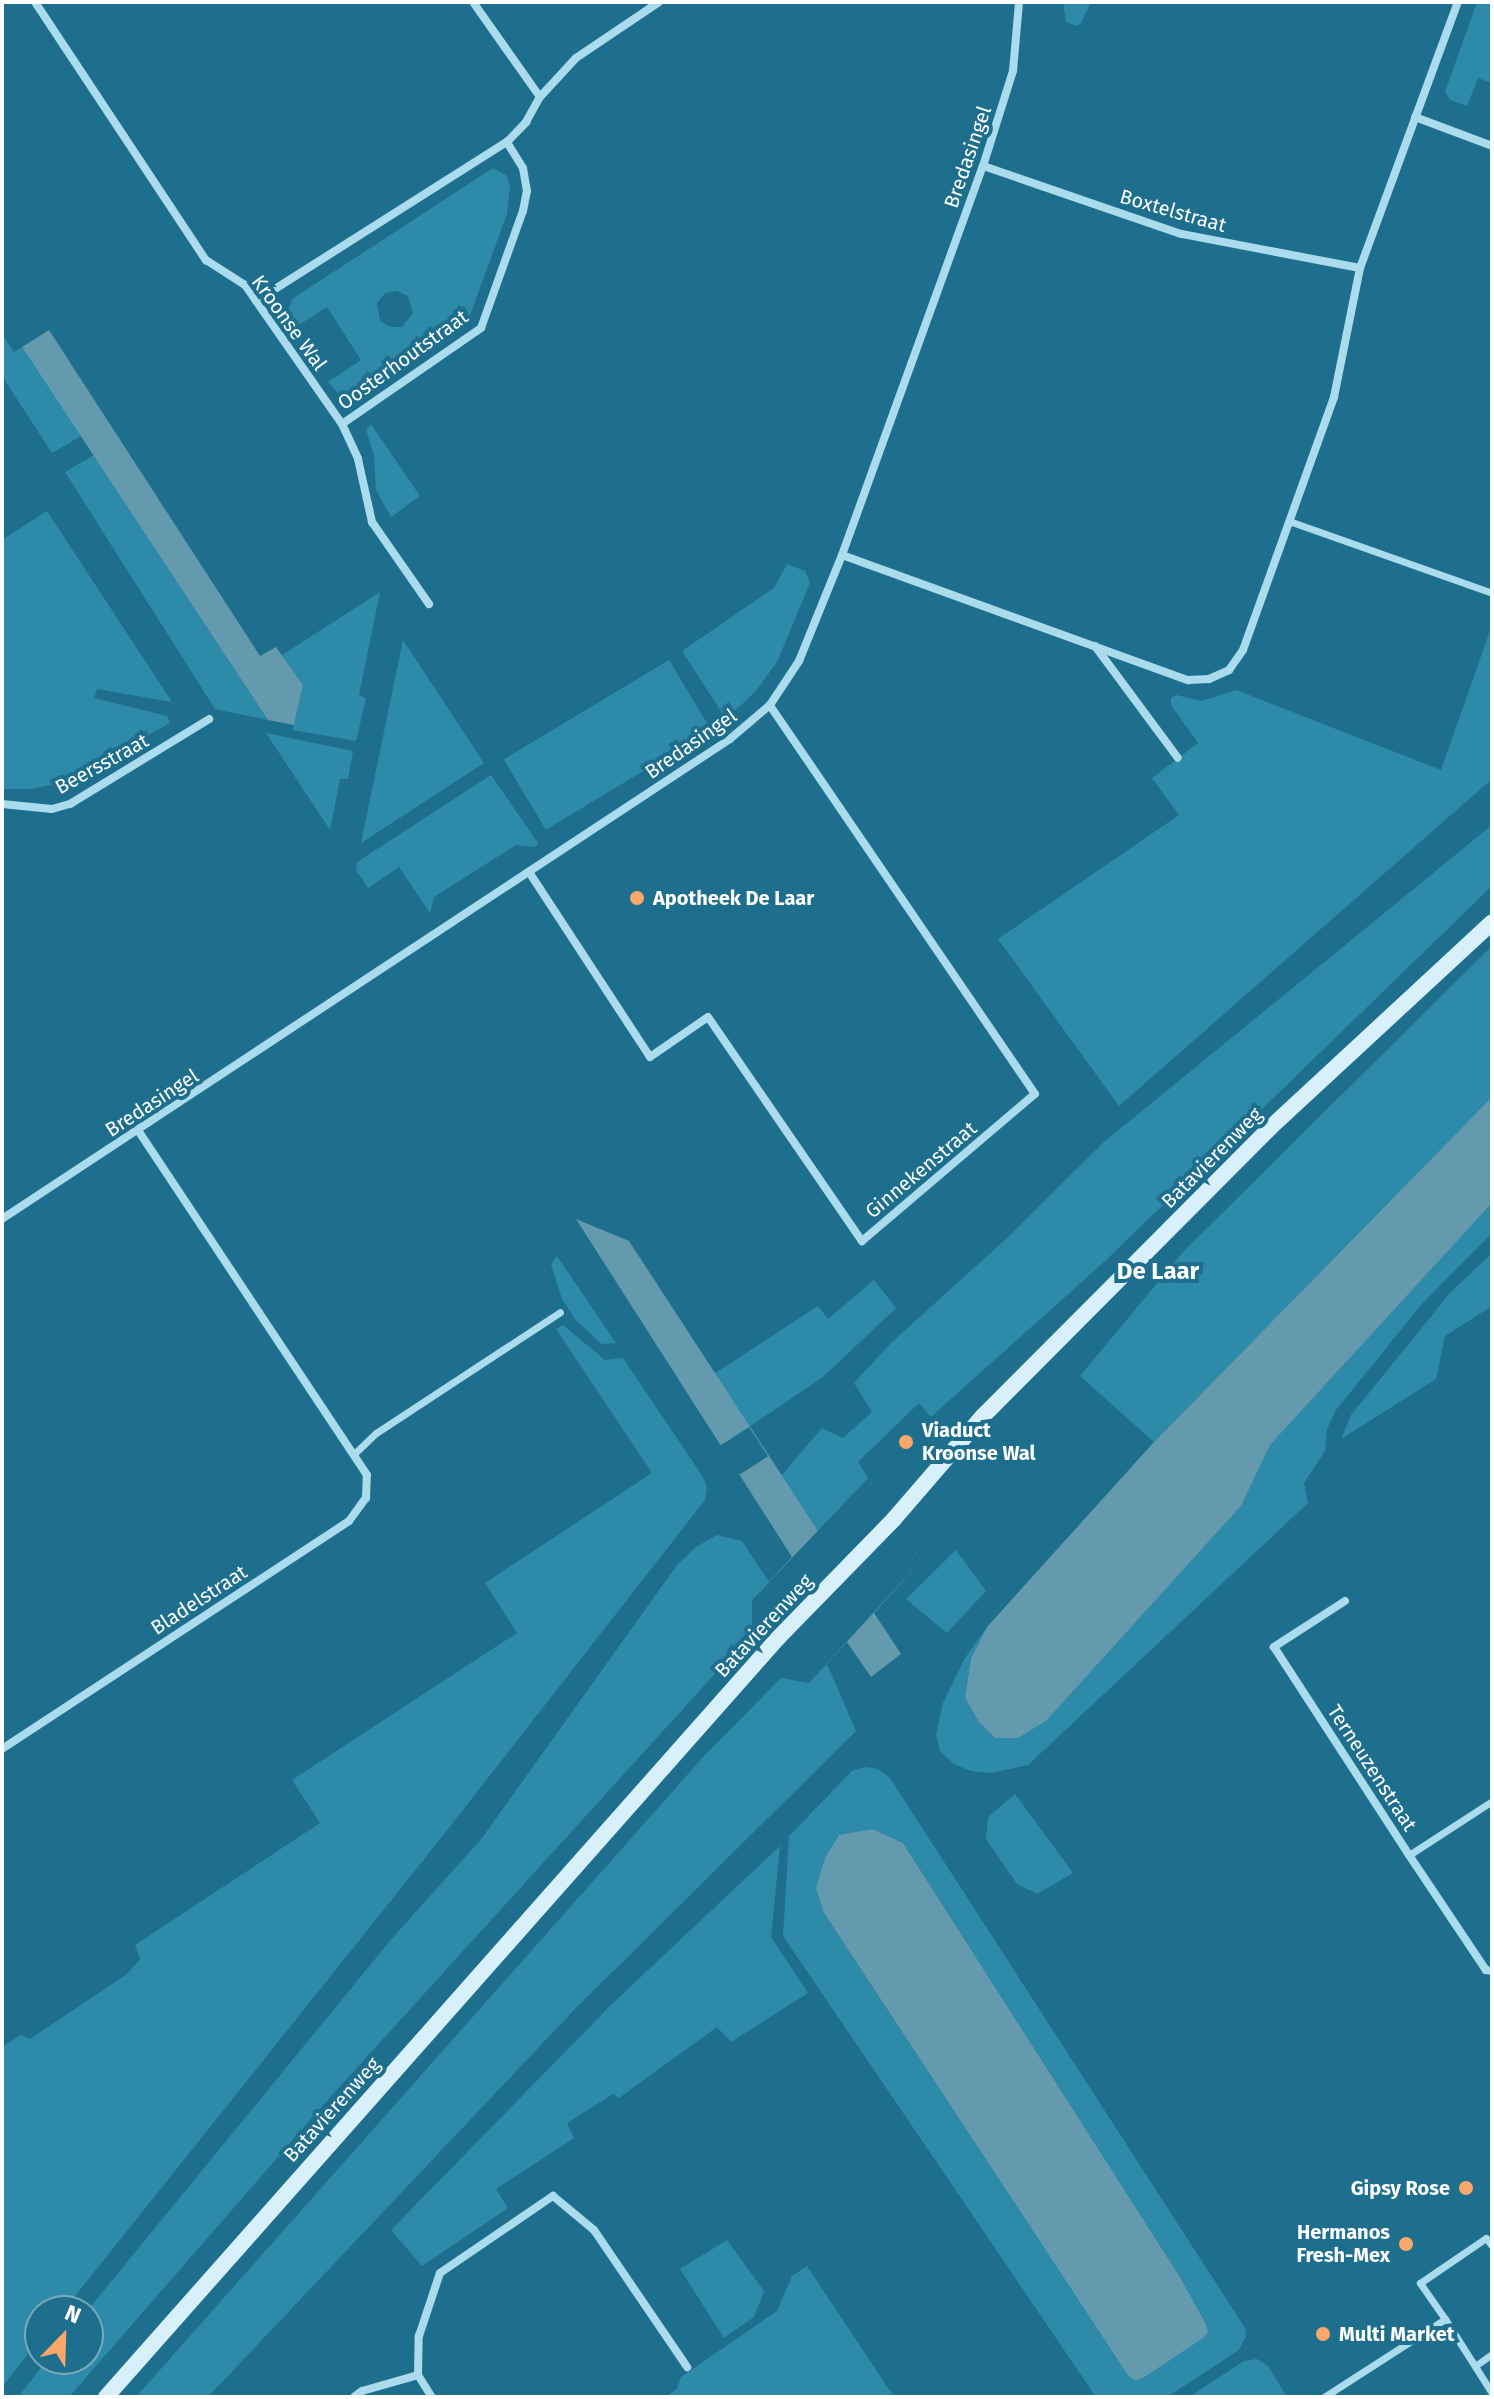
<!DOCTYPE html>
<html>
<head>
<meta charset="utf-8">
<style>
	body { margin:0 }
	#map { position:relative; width:1494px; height:2399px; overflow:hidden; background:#1e6f8d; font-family:"Fira Sans",sans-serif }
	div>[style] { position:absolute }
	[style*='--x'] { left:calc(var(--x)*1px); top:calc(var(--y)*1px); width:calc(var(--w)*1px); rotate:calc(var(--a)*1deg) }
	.green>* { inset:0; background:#2e8aa9; transform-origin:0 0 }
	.water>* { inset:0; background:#639aad }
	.pier>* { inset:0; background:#1e6f8d; transform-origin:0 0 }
	.pedestrian>* { height:7px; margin:-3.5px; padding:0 3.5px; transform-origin:3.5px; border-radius:3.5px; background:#abdced }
	.minor>* { height:8px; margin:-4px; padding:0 4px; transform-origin:4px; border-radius:4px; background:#abdced }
	.secondary>* { height:16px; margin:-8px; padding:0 8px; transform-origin:8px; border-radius:8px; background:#d8f0f9 }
	.dots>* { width:22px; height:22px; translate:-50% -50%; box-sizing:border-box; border:4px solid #1e6f8d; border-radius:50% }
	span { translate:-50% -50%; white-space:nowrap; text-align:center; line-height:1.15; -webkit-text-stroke:8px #1e6f8d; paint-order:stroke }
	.street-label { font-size:20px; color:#fff }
	.poi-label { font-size:20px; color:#fff; font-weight:700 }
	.left { translate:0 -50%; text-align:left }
	.right { translate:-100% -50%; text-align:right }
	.quarter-label { font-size:24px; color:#fff; font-weight:700 }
	.frame { position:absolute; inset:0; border:4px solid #fff; pointer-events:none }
	.north { position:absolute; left:24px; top:2295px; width:80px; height:80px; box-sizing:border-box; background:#1e6f8d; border:2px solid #78a9bb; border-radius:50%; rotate:23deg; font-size:22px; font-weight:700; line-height:32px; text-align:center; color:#fff }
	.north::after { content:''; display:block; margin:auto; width:28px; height:36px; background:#fba66a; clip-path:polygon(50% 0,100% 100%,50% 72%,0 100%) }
</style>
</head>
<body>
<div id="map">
	<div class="green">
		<i style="clip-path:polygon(1063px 2px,1091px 2px,1081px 23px,1077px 26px,1066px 22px)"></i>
		<i style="clip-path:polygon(1477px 2px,1492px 2px,1492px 83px,1478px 78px,1467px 106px,1450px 100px,1445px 92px)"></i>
		<i style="clip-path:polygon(evenodd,493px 168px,507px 176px,510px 186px,507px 214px,469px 318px,355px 396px,338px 393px,328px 382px,361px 360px,327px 307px,294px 328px,287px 316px,292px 299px,493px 168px,397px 291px,408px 296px,413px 313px,402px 327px,390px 327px,380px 321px,377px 303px,385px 293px,397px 291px)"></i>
		<i style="clip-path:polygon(2px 334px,14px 352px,22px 347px,81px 436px,52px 453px,2px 376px)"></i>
		<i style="clip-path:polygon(371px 424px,420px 496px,391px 517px,376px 490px,374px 455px,366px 430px)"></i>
		<i style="clip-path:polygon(94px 455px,268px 720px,215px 709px,65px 472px)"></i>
		<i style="clip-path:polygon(47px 511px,172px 702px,97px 689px,94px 698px,167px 716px,170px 723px,62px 783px,30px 789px,2px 789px,2px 540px)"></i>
		<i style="clip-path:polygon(787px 564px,805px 571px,810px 583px,777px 662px,755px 692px,726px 719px,682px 651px,774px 588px)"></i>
		<i style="clip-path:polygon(380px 592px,359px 695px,366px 698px,356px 741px,293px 730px,303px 685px,282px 655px)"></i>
		<i style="clip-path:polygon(1492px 625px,1492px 779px,1119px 1106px,998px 939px,1179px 815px,1152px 778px,1198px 743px,1171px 705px,1171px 698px,1176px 695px,1202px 701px,1236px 690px,1441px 770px)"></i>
		<i style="clip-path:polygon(403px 640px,484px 763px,361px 843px)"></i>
		<i style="left:669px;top:660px;width:82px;height:193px;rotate:59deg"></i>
		<i style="clip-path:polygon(266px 733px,353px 751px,348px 779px,340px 779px,330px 830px)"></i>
		<i style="clip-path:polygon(491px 775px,538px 843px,535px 847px,516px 845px,434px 897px,430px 913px,399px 867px,368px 888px,356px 870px,357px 862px)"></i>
		<i style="clip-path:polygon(1492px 825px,1492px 886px,1104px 1262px,931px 1417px,919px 1403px,858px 1462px,868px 1478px,818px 1531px,781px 1476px,822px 1428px,843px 1438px,872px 1412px,854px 1383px,891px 1343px,1006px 1239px,1104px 1142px)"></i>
		<i style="clip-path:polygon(1492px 946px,1492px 1097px,1154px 1442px,1080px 1376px,1184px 1251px)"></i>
		<i style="clip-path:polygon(1492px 1203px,1492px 1233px,1421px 1305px,1336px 1410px,1327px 1429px,1325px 1451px,1304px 1483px,1308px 1503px,1028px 1765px,991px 1773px,971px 1771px,954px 1764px,940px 1751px,936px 1735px,943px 1703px,965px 1658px,987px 1627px,971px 1658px,965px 1698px,979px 1722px,995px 1738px,1047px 1720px,1241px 1506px,1270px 1445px)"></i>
		<i style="clip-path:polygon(1492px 1253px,1492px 1306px,1445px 1336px,1436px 1379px,1341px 1439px,1351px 1415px,1450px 1293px)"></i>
		<i style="clip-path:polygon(557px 1256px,616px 1343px,601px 1344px,575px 1319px,562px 1299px,551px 1264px)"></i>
		<i style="clip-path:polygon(874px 1280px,896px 1308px,823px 1377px,749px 1427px,714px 1374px,818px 1306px,828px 1319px)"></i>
		<i style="clip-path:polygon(563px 1325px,605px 1360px,623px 1358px,701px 1474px,707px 1486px,705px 1500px,441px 1838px,63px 2311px,40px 2311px,40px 2339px,2px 2387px,2px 2047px,21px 2035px,30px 2039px,127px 1974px,140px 1959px,135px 1945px,320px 1823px,292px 1780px,517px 1633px,485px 1583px,652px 1473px,556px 1329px)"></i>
		<i style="clip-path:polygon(717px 1535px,742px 1541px,769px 1582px,752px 1600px,752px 1633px,324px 2104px,69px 2397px,18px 2397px,48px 2359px,88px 2359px,87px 2311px,389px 1942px,482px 1838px,677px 1565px,696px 1547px)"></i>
		<i style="clip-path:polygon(956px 1550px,986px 1591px,947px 1633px,906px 1599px)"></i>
		<i style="clip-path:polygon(827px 1664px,856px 1731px,574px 2010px,208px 2397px,136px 2397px,704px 1756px,781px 1678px,809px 1683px)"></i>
		<i style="clip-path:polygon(evenodd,866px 1767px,878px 1769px,890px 1778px,1245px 2328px,1246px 2336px,1239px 2350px,1167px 2397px,1096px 2397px,783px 1936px,789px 1836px,853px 1770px,866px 1767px,873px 1829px,903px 1843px,1180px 2277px,1206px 2324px,1208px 2333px,1143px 2378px,1135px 2381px,1127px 2374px,824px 1913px,873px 1829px)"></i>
		<i style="clip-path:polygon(1015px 1794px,1073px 1873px,1037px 1894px,1017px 1884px,986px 1839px,988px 1817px)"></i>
		<i style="clip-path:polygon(780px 1846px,771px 1937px,808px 1993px,731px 2042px,717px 2027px,619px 2098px,613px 2094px,567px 2123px,574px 2138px,496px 2189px,508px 2208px,422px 2266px,391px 2230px,613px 2003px)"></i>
		<i style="clip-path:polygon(727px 2240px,764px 2291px,754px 2317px,724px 2338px,680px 2269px)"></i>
		<i style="clip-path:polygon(807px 2266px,894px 2397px,665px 2397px,677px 2389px,681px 2377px,777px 2311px,792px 2276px)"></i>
		<i style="clip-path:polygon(1257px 2359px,1268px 2366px,1287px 2397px,1189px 2397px,1244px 2361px)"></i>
	</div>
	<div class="water">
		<i style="clip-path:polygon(49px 330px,260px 656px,276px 647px,303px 685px,294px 725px,268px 720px,28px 356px,22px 347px)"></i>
		<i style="clip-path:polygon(1492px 1097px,1492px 1203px,1270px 1445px,1241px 1506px,1047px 1720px,1018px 1738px,995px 1738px,979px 1722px,965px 1698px,971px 1658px,987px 1627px,1154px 1442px)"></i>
		<i style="clip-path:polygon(576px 1219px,629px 1241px,818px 1531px,868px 1478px,921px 1561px,874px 1613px,901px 1654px,871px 1677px,847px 1642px,809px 1683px,752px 1600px,792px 1557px)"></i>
		<i style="clip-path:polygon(873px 1829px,903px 1843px,1180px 2277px,1206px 2324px,1208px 2333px,1203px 2338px,1143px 2378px,1135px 2381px,1127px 2374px,824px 1913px,816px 1888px,825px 1858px,839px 1835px)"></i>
	</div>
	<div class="pier">
		<i style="left:749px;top:1427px;width:35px;height:34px;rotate:57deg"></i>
		<i style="clip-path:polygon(868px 1478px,921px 1561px,809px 1683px,752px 1600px)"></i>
	</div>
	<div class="pedestrian">
		<i style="--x:1289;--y:521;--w:215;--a:19.5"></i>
		<i style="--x:354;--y:1454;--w:30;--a:-44"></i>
		<i style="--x:376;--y:1433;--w:220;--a:-33.3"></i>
		<i style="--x:1409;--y:1855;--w:99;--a:-33"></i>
		<i style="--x:1445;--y:2319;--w:44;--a:-124.8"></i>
		<i style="--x:1420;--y:2283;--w:80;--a:-34.3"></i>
		<i style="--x:1486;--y:2238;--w:10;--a:53"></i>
		<i style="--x:1475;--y:2366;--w:21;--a:-35"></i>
		<i style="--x:1324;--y:2397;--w:144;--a:-32.8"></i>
		<i style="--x:1445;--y:2319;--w:88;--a:57.6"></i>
	</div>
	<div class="minor">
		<i style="--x:35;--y:2;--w:310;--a:56.5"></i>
		<i style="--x:206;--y:260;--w:46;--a:32.7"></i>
		<i style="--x:245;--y:285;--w:169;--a:55.1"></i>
		<i style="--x:342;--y:424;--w:38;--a:65"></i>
		<i style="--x:358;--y:459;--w:65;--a:77.5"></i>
		<i style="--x:372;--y:522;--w:100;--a:55.2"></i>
		<i style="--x:473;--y:2;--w:116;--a:54.8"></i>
		<i style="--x:1415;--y:117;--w:82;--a:20.6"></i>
		<i style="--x:1360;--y:268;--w:283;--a:-69.8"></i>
		<i style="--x:256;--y:301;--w:297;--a:-32.4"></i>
		<i style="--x:507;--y:142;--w:28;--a:-46"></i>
		<i style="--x:526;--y:122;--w:29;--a:-61"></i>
		<i style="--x:540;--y:97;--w:53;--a:-47.3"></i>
		<i style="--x:576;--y:58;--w:100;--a:-34"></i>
		<i style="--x:342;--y:424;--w:169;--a:-34.6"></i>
		<i style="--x:481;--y:328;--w:124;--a:-70.3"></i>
		<i style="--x:523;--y:211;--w:20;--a:-79"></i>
		<i style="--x:527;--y:191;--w:23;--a:-100"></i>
		<i style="--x:523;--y:168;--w:31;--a:-122"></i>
		<i style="--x:842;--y:555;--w:368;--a:19.9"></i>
		<i style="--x:1188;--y:680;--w:21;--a:-3"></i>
		<i style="--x:1209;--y:679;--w:22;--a:-24"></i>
		<i style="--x:1229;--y:670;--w:24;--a:-55"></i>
		<i style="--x:1243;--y:650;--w:269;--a:-70.2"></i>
		<i style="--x:1334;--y:397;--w:132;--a:-78.6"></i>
		<i style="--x:1360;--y:268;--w:182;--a:-169.2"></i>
		<i style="--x:1181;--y:234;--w:209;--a:-161"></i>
		<i style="--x:1095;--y:646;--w:139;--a:53.5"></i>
		<i style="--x:2;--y:804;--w:50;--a:5.7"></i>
		<i style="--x:52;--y:809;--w:19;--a:-16"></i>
		<i style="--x:70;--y:804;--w:163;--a:-31.4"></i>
		<i style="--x:529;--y:872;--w:221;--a:56.8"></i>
		<i style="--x:650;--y:1057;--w:70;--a:-34.6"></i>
		<i style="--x:708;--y:1017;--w:272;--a:55.5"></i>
		<i style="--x:862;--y:1241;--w:227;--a:-40.4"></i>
		<i style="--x:1035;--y:1094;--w:471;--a:-124.3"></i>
		<i style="--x:2;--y:1219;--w:872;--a:-33.4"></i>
		<i style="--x:730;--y:739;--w:52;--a:-40.4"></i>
		<i style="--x:770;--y:705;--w:53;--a:-56.6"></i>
		<i style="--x:799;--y:661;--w:114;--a:-67.9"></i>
		<i style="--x:842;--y:555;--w:414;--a:-70.1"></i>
		<i style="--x:983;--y:166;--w:100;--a:-72.5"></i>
		<i style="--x:1013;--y:71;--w:69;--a:-85"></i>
		<i style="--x:1345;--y:1601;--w:85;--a:147.1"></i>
		<i style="--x:1274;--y:1647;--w:248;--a:57"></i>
		<i style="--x:1409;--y:1855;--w:138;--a:56.2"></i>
		<i style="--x:1486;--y:1970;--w:6;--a:9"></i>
		<i style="--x:2;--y:1749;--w:415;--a:-33.3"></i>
		<i style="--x:349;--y:1521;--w:29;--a:-54"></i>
		<i style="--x:366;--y:1498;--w:23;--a:-88"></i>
		<i style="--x:367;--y:1475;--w:412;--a:-123.6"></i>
		<i style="--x:418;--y:2375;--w:39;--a:-89"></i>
		<i style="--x:419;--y:2336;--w:66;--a:-71.6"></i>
		<i style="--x:440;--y:2273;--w:137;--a:-34.3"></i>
		<i style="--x:553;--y:2196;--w:53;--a:39.7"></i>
		<i style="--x:594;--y:2230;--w:166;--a:55.8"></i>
		<i style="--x:354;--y:2397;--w:10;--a:-37"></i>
		<i style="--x:362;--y:2391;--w:58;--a:-15.9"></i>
		<i style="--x:418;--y:2375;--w:26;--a:58"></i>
	</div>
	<div class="secondary">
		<i style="--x:106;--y:2397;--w:1014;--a:-48.48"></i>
		<i style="--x:778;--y:1638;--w:166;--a:-45.7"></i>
		<i style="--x:894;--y:1519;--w:136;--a:-49.2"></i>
		<i style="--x:983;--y:1416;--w:408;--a:-45.1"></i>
		<i style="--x:1271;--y:1127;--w:301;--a:-42.8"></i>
	</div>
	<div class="dots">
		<i style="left:637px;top:898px;background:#fba66a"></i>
		<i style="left:906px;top:1442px;background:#fba66a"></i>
		<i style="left:1466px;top:2188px;background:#fba66a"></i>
		<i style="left:1406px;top:2244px;background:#fba66a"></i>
		<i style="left:1323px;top:2334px;background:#fba66a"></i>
	</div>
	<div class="street-label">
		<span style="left:968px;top:157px;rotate:-71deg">Bredasingel</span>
		<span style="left:1173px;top:211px;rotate:16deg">Boxtelstraat</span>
		<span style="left:289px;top:323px;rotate:54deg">Kroonse Wal</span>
		<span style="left:403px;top:360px;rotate:-36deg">Oosterhoutstraat</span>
		<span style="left:691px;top:744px;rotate:-35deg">Bredasingel</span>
		<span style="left:102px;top:764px;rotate:-29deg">Beersstraat</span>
		<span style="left:152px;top:1103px;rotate:-33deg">Bredasingel</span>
		<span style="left:1212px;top:1158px;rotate:-45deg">Batavierenweg</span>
		<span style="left:921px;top:1170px;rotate:-40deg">Ginnekenstraat</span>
		<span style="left:199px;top:1600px;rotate:-33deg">Bladelstraat</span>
		<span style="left:764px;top:1626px;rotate:-47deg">Batavierenweg</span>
		<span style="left:1372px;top:1768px;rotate:57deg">Terneuzenstraat</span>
		<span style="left:332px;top:2110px;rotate:-48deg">Batavierenweg</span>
	</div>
	<div class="poi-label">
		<span class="left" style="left:653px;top:898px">Apotheek De Laar</span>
		<span class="left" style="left:922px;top:1442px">Viaduct<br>Kroonse Wal</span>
		<span class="right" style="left:1450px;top:2188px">Gipsy Rose</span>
		<span class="right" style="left:1390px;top:2244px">Hermanos<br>Fresh-Mex</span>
		<span class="left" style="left:1339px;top:2334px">Multi Market</span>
	</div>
	<div class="quarter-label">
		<span style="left:1158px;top:1272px">De Laar</span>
	</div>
	<div class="frame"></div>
	<div class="north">N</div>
</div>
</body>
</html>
